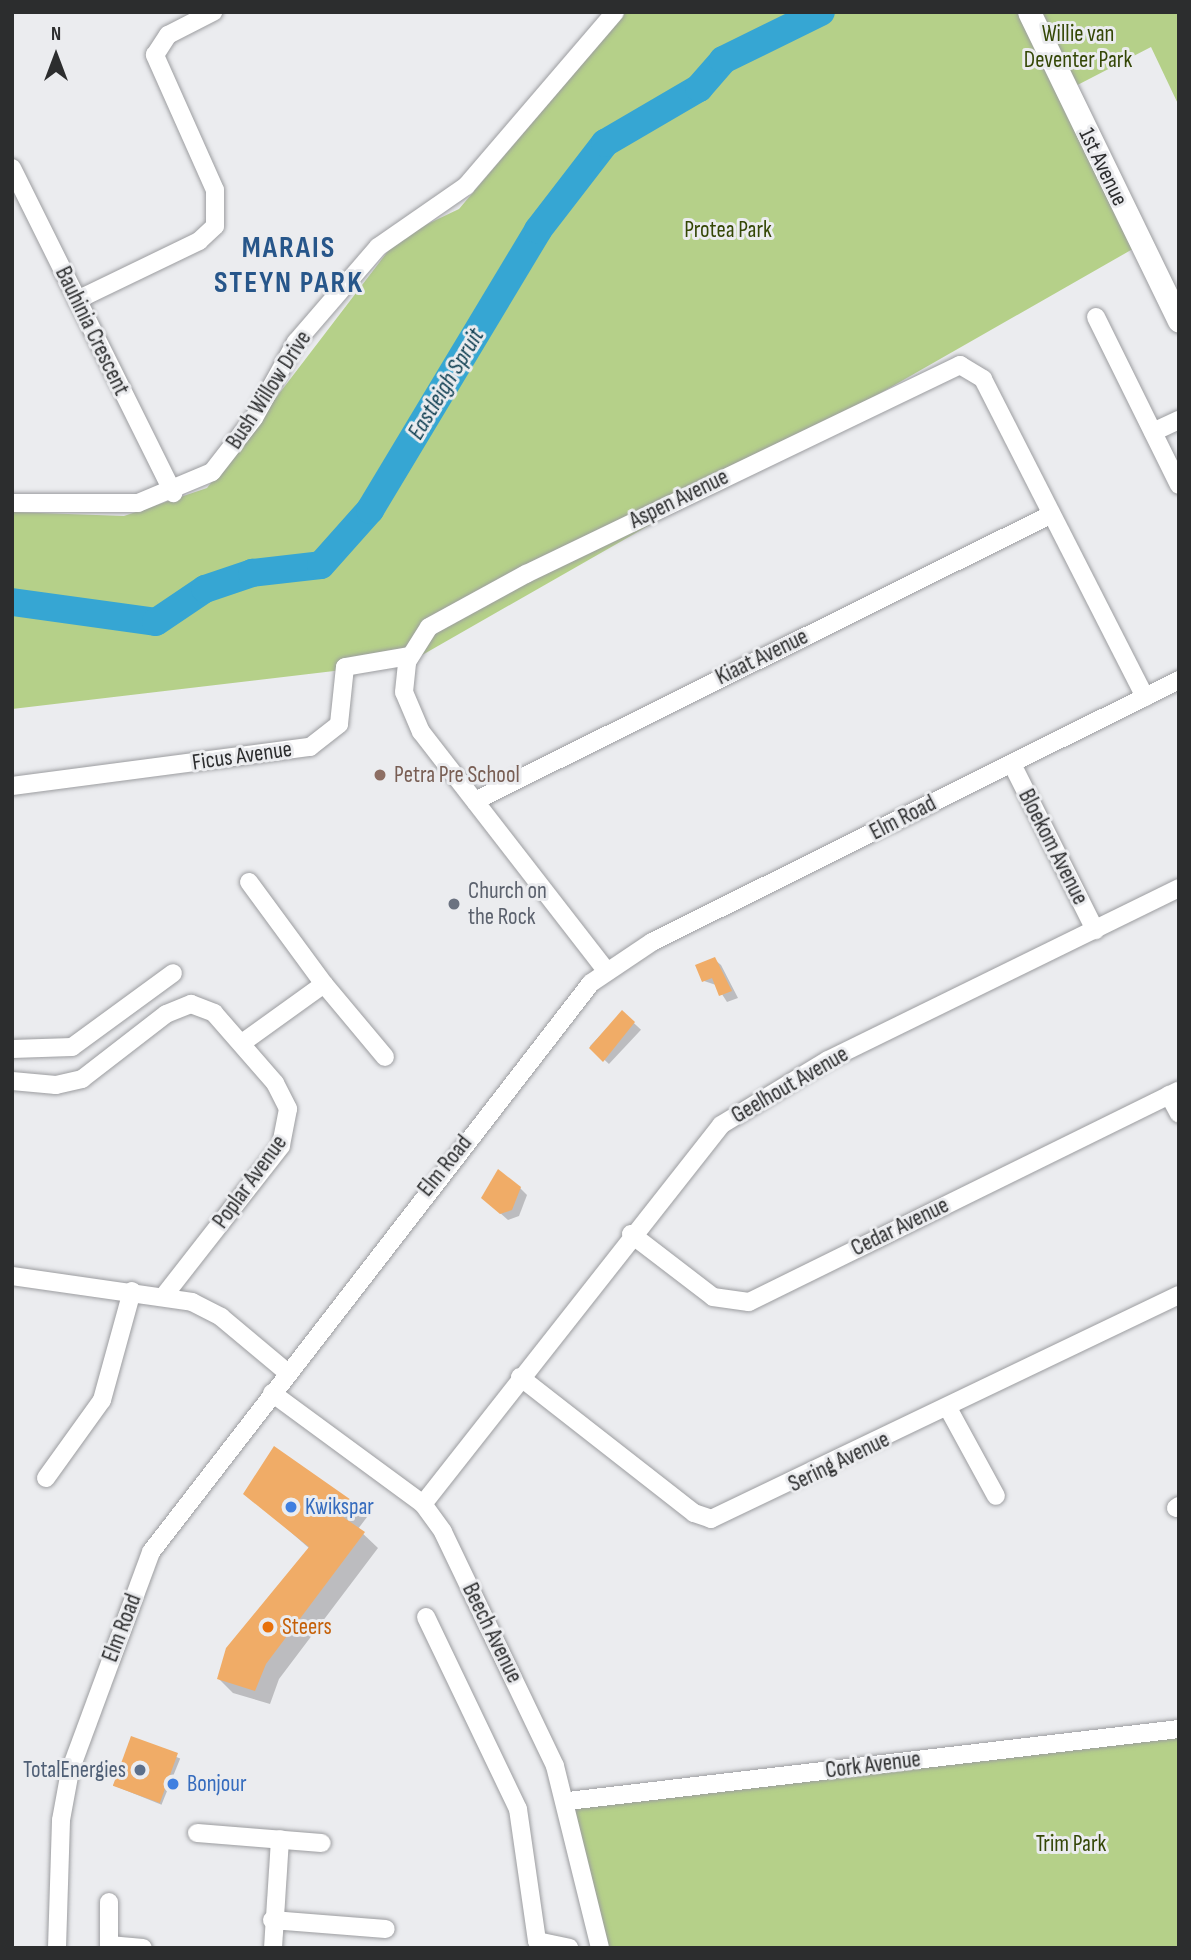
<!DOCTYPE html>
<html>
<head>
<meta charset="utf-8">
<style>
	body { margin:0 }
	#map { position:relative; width:1191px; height:1960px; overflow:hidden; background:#ebecef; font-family:"Sofia Sans Condensed",sans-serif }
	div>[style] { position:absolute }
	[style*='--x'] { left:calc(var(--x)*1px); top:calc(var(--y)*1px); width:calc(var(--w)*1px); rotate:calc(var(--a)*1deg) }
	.green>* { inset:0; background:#b5d089 }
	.shadow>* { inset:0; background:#0003; transform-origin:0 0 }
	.river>* { height:28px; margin:-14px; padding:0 14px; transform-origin:14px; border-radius:14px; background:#36a6d3 }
	.building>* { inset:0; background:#f0ac67; transform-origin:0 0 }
	.roads { filter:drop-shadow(0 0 2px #9c9da0) drop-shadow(0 0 2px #9c9da0) }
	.minor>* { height:18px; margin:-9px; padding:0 9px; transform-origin:9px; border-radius:9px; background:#fff }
	.major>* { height:23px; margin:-11.5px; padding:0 11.5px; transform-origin:11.5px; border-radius:11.5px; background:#fff }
	.dots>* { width:19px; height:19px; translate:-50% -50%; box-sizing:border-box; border:4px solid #ebecef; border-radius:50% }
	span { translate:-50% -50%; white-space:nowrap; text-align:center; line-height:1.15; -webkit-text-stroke:6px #ebecef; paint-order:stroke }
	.park-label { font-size:23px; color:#344706 }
	.street-label { font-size:23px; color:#2c2d2e }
	.education-label { font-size:23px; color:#785e54 }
	.left { translate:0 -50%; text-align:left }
	.worship-label { font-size:23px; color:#5b616d }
	.shop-label { font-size:23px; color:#366cbe }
	.food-label { font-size:23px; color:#c56008 }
	.service-label { font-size:23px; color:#4e5e75 }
	.right { translate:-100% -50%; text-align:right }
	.water-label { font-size:24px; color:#0d3d50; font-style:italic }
	.district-label { font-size:30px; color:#27568a; font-weight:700; letter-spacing:2px }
	.frame { position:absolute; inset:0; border:14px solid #2c2d2e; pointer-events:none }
	.north { position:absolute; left:21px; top:21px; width:70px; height:70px; -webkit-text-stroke:5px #ebecef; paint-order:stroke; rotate:0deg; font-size:19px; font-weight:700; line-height:28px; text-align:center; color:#2c2d2e }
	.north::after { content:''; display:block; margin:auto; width:24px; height:32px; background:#2c2d2e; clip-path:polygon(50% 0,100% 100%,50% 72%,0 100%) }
</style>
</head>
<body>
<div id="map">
	<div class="green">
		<i style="clip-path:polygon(626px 12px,1179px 12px,1179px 106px,1151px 47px,1062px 93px,1138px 246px,410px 662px,12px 709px,12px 512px,124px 516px,207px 488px,398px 238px,459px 209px)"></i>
		<i style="clip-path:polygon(1179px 1726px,1179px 1948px,597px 1948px,567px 1804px)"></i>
	</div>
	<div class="shadow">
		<i style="clip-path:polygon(714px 959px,721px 965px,738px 998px,727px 1002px,716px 985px,704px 981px)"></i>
		<i style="left:622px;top:1012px;width:26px;height:47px;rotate:43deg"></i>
		<i style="clip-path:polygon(520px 1188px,527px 1195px,519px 1216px,508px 1220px,490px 1204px)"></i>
		<i style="clip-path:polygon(246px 1493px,353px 1503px,367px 1517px,358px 1529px,378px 1548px,279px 1679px,270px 1704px,233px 1693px,219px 1679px,310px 1549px)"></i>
		<i style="left:132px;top:1739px;width:52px;height:50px;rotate:22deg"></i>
	</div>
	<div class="river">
		<i style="--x:12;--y:602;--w:145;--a:7.9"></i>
		<i style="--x:156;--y:622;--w:59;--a:-34"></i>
		<i style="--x:205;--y:589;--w:50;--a:-18.8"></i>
		<i style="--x:252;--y:573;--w:69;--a:-6.6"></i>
		<i style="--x:321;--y:565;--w:74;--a:-48.3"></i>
		<i style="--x:370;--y:510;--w:327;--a:-59"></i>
		<i style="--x:538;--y:230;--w:110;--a:-52.4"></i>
		<i style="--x:605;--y:143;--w:109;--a:-30.3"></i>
		<i style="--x:699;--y:88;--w:37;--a:-49"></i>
		<i style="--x:723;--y:60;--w:109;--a:-26.1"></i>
	</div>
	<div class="building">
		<i style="clip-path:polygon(715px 957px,732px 991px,719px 996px,712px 978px,702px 982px,695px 965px)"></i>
		<i style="clip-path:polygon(622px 1010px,635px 1022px,603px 1062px,589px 1048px)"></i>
		<i style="clip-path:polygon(498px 1169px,521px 1187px,512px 1210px,500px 1214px,481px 1198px)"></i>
		<i style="clip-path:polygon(274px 1446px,354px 1502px,343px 1517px,365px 1532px,266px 1664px,255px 1691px,217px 1679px,226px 1648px,309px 1547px,243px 1494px)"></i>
		<i style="left:131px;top:1736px;width:50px;height:53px;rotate:20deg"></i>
	</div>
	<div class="roads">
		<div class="minor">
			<i style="--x:12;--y:168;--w:363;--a:63.6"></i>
			<i style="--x:77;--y:300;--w:136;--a:-25.8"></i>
			<i style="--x:199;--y:241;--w:22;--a:-43"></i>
			<i style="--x:215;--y:226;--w:36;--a:-90"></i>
			<i style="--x:215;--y:190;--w:148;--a:-114"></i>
			<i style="--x:155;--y:55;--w:24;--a:-57"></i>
			<i style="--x:168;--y:35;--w:51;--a:-27.1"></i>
			<i style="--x:1096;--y:317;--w:187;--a:63.7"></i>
			<i style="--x:1153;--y:432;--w:29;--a:-25"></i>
			<i style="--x:12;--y:503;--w:126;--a:0"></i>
			<i style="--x:138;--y:503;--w:80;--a:-22.7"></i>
			<i style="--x:212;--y:472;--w:68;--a:-52.1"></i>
			<i style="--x:254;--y:418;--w:87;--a:-61.1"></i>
			<i style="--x:296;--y:342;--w:125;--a:-49.2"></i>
			<i style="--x:378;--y:247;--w:107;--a:-34.7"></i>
			<i style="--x:466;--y:186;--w:229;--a:-49.4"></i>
			<i style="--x:1012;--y:764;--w:186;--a:63.4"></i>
			<i style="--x:12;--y:786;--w:301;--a:-7.5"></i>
			<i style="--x:310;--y:747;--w:37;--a:-38"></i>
			<i style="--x:339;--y:724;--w:57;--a:-84"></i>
			<i style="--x:345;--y:667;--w:66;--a:-9.6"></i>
			<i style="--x:475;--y:801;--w:642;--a:-26.45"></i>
			<i style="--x:249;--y:882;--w:127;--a:53.7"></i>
			<i style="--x:605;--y:969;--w:300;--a:-127.8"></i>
			<i style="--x:421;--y:732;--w:43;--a:-113"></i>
			<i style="--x:404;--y:692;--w:30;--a:-84"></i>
			<i style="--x:407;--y:662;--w:41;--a:-57.8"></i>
			<i style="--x:429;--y:627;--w:111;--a:-28.7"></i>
			<i style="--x:526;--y:574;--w:482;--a:-25.7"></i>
			<i style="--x:960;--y:365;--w:27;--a:31"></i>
			<i style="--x:983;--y:379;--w:357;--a:63"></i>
			<i style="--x:242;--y:1043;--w:101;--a:-35.7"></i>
			<i style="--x:324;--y:984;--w:95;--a:50.1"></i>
			<i style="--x:12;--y:1049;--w:60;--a:-1.9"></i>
			<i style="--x:72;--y:1047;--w:125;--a:-36.2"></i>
			<i style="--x:12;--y:1081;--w:44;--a:5.2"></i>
			<i style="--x:56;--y:1085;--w:27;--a:-13"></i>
			<i style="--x:82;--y:1079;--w:106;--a:-37.7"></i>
			<i style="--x:166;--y:1014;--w:27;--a:-22"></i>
			<i style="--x:191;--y:1004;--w:25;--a:21"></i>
			<i style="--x:214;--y:1013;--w:93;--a:48.9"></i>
			<i style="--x:275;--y:1083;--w:29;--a:63"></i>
			<i style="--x:288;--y:1109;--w:38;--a:101"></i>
			<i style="--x:281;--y:1146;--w:190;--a:128"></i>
			<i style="--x:1169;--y:1095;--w:21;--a:62"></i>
			<i style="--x:631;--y:1234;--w:103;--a:37.5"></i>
			<i style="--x:713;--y:1297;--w:36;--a:8"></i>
			<i style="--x:749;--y:1302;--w:479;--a:-26.2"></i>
			<i style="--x:12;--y:1276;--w:182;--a:8.2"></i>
			<i style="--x:192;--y:1302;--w:33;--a:27"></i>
			<i style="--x:221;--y:1317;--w:87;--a:39.9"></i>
			<i style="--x:520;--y:1377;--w:221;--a:38"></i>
			<i style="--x:694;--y:1513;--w:18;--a:19"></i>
			<i style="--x:711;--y:1519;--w:519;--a:-25.58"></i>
			<i style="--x:272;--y:1393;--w:187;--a:36.3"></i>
			<i style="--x:423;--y:1504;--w:34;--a:54"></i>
			<i style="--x:443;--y:1532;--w:259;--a:64.4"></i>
			<i style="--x:555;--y:1766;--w:187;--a:76.1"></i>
			<i style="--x:948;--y:1408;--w:100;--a:61.4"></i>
			<i style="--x:46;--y:1478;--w:96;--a:-54.3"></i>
			<i style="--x:102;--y:1400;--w:113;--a:-74.6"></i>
			<i style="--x:423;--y:1504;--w:482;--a:-51.8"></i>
			<i style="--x:721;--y:1125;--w:125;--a:-31.3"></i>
			<i style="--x:828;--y:1060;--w:391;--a:-26.1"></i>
			<i style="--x:1176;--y:1508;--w:4;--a:-34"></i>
			<i style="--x:426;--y:1617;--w:213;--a:64.4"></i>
			<i style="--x:518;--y:1809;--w:133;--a:81.8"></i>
			<i style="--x:537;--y:1941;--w:33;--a:12"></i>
			<i style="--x:568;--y:1801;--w:615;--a:-6.72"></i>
			<i style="--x:197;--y:1833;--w:125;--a:4.6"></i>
			<i style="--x:272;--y:1920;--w:114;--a:4.5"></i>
			<i style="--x:109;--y:1945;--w:34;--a:5"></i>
			<i style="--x:57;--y:1948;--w:128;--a:-88.2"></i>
			<i style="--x:61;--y:1820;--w:50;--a:-79.6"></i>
			<i style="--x:70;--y:1771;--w:233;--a:-69.7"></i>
			<i style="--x:151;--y:1552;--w:719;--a:-52.29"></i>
			<i style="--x:591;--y:983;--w:73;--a:-33.9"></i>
			<i style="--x:652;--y:942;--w:589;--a:-26.43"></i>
			<i style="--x:109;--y:1948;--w:46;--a:-90"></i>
			<i style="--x:273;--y:1948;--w:109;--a:-86.3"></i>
		</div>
		<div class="major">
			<i style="--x:1029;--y:12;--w:343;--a:64.1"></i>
		</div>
	</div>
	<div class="dots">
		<i style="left:380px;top:775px;background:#8d6e63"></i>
		<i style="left:454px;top:904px;background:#6b7280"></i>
		<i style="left:291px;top:1507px;background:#3f7fe0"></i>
		<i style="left:268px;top:1627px;background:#e8710a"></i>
		<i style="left:140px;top:1770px;background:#5c6f8a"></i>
		<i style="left:173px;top:1784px;background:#3f7fe0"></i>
	</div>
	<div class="park-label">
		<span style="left:1078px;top:47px">Willie van<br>Deventer Park</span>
		<span style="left:728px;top:230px">Protea Park</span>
		<span style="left:1071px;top:1844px">Trim Park</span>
	</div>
	<div class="street-label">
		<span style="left:1103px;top:167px;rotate:64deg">1st Avenue</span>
		<span style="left:92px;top:331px;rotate:64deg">Bauhinia Crescent</span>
		<span style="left:269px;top:390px;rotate:-57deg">Bush Willow Drive</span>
		<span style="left:679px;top:499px;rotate:-26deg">Aspen Avenue</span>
		<span style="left:762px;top:657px;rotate:-26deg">Kiaat Avenue</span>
		<span style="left:242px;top:756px;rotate:-8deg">Ficus Avenue</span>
		<span style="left:903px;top:818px;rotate:-27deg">Elm Road</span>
		<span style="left:1053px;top:847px;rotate:63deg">Bloekom Avenue</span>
		<span style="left:790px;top:1085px;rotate:-30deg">Geelhout Avenue</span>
		<span style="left:445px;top:1166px;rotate:-51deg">Elm Road</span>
		<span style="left:250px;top:1182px;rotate:-54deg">Poplar Avenue</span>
		<span style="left:900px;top:1227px;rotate:-26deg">Cedar Avenue</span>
		<span style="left:839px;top:1462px;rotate:-26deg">Sering Avenue</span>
		<span style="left:122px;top:1628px;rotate:-69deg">Elm Road</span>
		<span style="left:492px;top:1633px;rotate:64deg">Beech Avenue</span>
		<span style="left:873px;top:1765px;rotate:-7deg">Cork Avenue</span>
	</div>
	<div class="education-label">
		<span class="left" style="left:394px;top:775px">Petra Pre School</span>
	</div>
	<div class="worship-label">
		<span class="left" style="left:468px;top:904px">Church on<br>the Rock</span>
	</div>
	<div class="shop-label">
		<span class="left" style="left:305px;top:1507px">Kwikspar</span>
		<span class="left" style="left:187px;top:1784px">Bonjour</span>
	</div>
	<div class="food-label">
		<span class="left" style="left:282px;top:1627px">Steers</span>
	</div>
	<div class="service-label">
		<span class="right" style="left:126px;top:1770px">TotalEnergies</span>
	</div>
	<div class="water-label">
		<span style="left:446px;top:384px;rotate:-59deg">Eastleigh Spruit</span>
	</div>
	<div class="district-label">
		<span style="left:289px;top:265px">MARAIS<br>STEYN PARK</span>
	</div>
	<div class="frame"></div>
	<div class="north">N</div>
</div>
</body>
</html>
